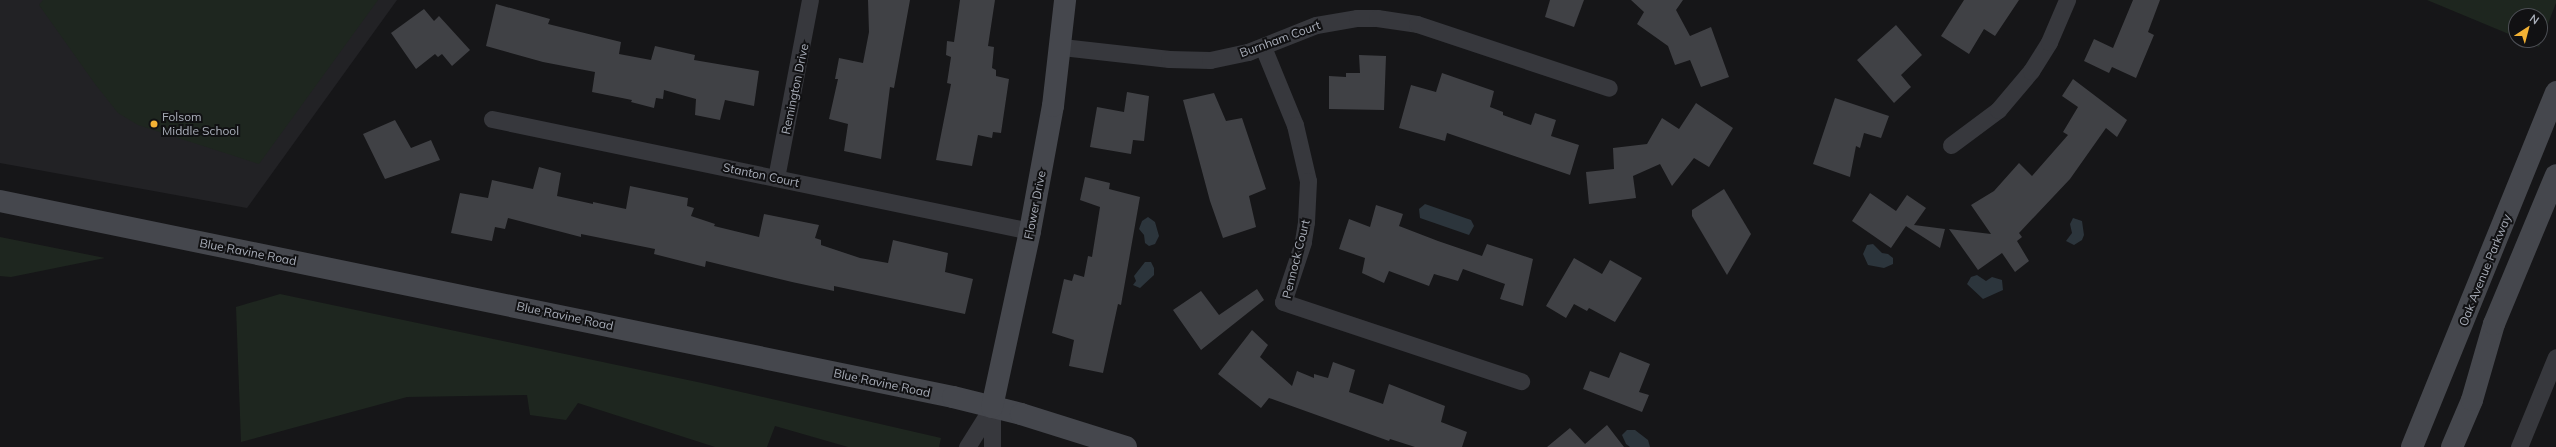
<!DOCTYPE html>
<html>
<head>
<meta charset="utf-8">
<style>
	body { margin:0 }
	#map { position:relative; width:2556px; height:447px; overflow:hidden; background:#161618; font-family:Mulish,sans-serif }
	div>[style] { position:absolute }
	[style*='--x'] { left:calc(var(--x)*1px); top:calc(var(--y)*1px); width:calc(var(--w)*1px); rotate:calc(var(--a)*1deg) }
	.built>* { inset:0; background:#222225 }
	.green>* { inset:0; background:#1e261f }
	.water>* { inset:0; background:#2c353c }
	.building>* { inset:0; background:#404145 }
	.street>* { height:17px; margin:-8.5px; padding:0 8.5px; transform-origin:8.5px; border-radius:8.5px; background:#37383d }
	.secondary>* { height:22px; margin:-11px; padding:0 11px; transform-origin:11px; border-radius:11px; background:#45474d }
	.dots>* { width:11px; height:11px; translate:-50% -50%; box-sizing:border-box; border:2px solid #111113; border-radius:50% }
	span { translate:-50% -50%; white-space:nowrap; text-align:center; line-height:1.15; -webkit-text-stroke:4px #111113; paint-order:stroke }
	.street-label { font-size:12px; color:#a8adb8 }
	.poi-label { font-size:12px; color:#a8adb8 }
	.left { translate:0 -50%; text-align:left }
	.north { position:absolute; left:2508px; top:8px; width:40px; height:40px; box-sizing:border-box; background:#111113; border:1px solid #4d4f55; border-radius:50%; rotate:36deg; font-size:11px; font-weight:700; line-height:16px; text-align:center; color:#a8adb8 }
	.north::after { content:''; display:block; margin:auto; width:14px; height:18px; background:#f2b134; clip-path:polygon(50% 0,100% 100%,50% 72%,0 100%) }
</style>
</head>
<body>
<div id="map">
	<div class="built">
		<i style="clip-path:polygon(0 0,397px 0,247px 208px,0 163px)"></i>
	</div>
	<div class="green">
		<i style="clip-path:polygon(43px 0,378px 0,259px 164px,138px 125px,118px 113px,95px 84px,39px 5px)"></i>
		<i style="clip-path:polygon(2427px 0,2556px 0,2556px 3px,2539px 47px,2523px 40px,2540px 40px,2540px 16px,2516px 16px,2516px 37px)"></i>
		<i style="clip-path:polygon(0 237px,105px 258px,11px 277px,0 276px)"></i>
		<i style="clip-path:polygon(280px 294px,702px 383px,941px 438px,939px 447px,848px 447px,775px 426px,767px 447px,715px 447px,578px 403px,566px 420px,530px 415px,527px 395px,407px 397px,241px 442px,236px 307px)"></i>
	</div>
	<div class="water">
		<i style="clip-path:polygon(1425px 204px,1471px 220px,1474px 226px,1469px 235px,1420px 218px,1419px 209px)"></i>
		<i style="clip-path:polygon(1148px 217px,1155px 222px,1159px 236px,1155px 244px,1149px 246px,1145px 243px,1144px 235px,1139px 229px,1142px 221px)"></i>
		<i style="clip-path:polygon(2073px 218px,2082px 221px,2084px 235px,2082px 240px,2074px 245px,2066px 241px,2072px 233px,2070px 224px)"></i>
		<i style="clip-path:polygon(1873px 244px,1882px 253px,1888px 254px,1893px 258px,1893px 264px,1884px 268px,1868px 265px,1863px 254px,1867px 245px)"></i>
		<i style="clip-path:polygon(1145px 262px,1151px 262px,1154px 268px,1154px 275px,1140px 288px,1133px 285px,1136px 281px,1134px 276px)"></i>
		<i style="clip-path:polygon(1977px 275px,1986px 281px,1992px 277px,2002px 280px,2003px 290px,1983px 299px,1967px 284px,1971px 277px)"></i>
		<i style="clip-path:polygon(1627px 430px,1635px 430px,1648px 440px,1650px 447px,1630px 447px,1626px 444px,1622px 435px)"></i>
	</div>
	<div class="building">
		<i style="clip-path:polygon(868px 0,910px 0,894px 88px,890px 87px,881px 159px,844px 151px,848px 124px,829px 119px,838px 79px,835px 79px,839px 58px,863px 63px,869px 32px)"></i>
		<i style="clip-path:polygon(960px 0,995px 0,988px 46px,994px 47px,992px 68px,996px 70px,996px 76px,1009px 79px,1001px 133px,993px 132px,992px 138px,978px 135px,972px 166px,936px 160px,951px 84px,947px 83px,951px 57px,946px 55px,947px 41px,954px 42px)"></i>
		<i style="clip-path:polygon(1550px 0,1584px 0,1574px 27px,1545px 17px)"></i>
		<i style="clip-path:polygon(1631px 0,1683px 0,1676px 10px,1690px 36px,1711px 27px,1729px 77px,1701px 87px,1690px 60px,1675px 65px,1668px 46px,1637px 24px,1644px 12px)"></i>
		<i style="clip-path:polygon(1964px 0,2019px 0,1995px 36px,1984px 29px,1969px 54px,1941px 36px)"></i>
		<i style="clip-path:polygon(2133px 0,2160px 0,2148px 32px,2154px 35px,2136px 78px,2112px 67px,2109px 73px,2084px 61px,2094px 39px,2113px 48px)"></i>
		<i style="clip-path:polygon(496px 4px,550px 19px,548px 24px,621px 42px,619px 54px,651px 60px,655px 46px,695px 55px,694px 60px,759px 71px,754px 106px,725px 100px,720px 120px,695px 115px,696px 99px,664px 90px,663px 99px,656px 98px,654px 108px,631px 102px,632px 100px,592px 92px,595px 72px,543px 62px,486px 46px)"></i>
		<i style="clip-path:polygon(424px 9px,434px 21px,439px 16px,470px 50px,452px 66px,442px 54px,438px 57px,435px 54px,416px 69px,391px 33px)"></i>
		<i style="clip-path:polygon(1896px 25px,1922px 55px,1901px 75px,1911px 87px,1894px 103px,1857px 60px)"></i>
		<i style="clip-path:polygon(1359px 55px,1386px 56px,1384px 110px,1329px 109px,1329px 76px,1346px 77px,1346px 73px,1360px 73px)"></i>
		<i style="clip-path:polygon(1442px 73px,1494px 91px,1490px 107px,1503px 112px,1503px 115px,1531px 125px,1535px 113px,1556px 120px,1551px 136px,1579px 145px,1570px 175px,1447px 133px,1445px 141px,1399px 128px,1411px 85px,1436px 92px)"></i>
		<i style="clip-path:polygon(2073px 79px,2127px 120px,2117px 137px,2106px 128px,2070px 179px,2019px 233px,2022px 237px,2017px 241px,2029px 261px,2015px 272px,2002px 253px,1978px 270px,1949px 229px,1991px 234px,1971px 205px,1994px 191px,2019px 163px,2032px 176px,2068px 135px,2063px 132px,2078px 107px,2062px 96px)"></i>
		<i style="clip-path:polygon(1127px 92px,1149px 96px,1144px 141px,1133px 140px,1131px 154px,1090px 147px,1097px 107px,1124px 112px)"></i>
		<i style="clip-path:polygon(1214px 93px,1226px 121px,1242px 118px,1266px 189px,1249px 196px,1256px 227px,1223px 238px,1210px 201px,1183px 100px)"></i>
		<i style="clip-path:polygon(1835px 98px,1889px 116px,1881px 138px,1864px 133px,1860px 148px,1856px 146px,1850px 177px,1813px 164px)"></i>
		<i style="clip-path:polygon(1696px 103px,1733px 128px,1709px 167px,1694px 158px,1672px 186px,1660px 164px,1633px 176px,1636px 198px,1589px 204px,1586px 172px,1614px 169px,1613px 148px,1647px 144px,1662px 118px,1679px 129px)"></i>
		<i style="clip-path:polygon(395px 120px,411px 148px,431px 140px,440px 160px,385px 179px,363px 134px)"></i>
		<i style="clip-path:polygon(539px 167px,561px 173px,557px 196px,593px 204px,593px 202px,626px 209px,630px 186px,688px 198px,687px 206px,694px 208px,691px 216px,715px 224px,714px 226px,759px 237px,764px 214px,819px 225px,815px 238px,821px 240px,821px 245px,860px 258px,888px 263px,893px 240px,948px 253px,945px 272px,973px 279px,965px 314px,834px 286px,834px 291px,792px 282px,706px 261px,705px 267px,654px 254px,655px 249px,581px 234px,581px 237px,508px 218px,505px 229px,495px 227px,492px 241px,451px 233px,460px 193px,488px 198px,492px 180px,533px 189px)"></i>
		<i style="clip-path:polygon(1085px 177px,1110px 183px,1109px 189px,1140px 197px,1121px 305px,1118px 304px,1103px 373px,1069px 366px,1074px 340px,1052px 333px,1064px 279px,1072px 281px,1074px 274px,1084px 277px,1088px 256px,1092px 257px,1100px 207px,1080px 200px)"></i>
		<i style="clip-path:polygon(1724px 189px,1751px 234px,1727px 275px,1692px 216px,1692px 210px)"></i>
		<i style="clip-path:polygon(1870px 193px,1896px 211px,1907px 195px,1926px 208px,1914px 225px,1945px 229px,1940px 248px,1906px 226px,1891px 248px,1852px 221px)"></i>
		<i style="clip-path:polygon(1376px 205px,1403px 214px,1399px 226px,1438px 241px,1482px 256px,1487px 244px,1533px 259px,1523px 306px,1500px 299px,1505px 284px,1463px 269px,1458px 281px,1434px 274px,1429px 286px,1389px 271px,1384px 283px,1362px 273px,1365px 258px,1339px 249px,1349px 219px,1370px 227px)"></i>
		<i style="clip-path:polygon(1574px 258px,1602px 274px,1610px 260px,1642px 278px,1615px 322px,1589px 308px,1587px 311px,1574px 304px,1566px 318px,1546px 306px)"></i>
		<i style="clip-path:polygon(1257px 289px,1264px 300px,1201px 350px,1173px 310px,1201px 291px,1219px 315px)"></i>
		<i style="clip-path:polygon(1252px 330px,1268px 345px,1260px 357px,1292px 386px,1297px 371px,1314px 378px,1314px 374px,1328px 378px,1333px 362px,1355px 370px,1349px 392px,1383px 404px,1389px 384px,1445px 406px,1441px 422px,1467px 432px,1462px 447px,1415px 447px,1390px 439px,1389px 441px,1269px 398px,1261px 408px,1218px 374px)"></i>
		<i style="clip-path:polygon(1620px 352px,1650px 364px,1639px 392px,1649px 395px,1642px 412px,1583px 389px,1590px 371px,1609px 378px)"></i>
		<i style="clip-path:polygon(1607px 425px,1624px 447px,1547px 447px,1570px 428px,1585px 444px)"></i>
	</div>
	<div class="street">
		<i style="--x:1062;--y:47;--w:108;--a:6.4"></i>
		<i style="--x:1169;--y:59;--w:41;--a:1.4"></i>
		<i style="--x:1210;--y:60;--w:39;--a:-12"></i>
		<i style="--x:1248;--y:52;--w:73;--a:-21.7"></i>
		<i style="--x:1316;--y:25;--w:42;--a:-9.7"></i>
		<i style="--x:1357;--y:18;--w:20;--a:0"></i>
		<i style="--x:1377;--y:18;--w:40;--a:8.5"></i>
		<i style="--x:1417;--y:24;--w:202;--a:18.4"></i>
		<i style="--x:1263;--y:47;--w:84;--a:67.7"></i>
		<i style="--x:1295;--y:125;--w:57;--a:76.9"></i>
		<i style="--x:1308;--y:181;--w:41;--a:92.8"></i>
		<i style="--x:1306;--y:222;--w:20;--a:99"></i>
		<i style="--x:1303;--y:242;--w:63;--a:108.4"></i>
		<i style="--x:1283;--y:302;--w:251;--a:18.4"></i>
		<i style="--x:492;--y:119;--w:550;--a:11.76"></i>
		<i style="--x:1951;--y:145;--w:59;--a:-36.7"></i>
		<i style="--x:1998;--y:110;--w:51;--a:-49.8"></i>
		<i style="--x:2031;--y:71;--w:34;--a:-58"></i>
		<i style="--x:2049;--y:42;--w:46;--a:-66.8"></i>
		<i style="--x:776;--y:178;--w:181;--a:-79.2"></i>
		<i style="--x:967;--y:447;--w:47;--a:-58"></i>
		<i style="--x:992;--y:447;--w:40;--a:-90"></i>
		<i style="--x:2519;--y:447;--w:97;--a:-67.7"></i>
	</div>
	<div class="secondary">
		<i style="--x:0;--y:201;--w:973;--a:11.62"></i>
		<i style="--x:953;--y:397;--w:70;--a:14"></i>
		<i style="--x:1021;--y:414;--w:110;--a:17.4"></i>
		<i style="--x:992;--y:407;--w:180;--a:-77.8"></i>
		<i style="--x:1030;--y:231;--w:127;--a:-79.6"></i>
		<i style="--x:1053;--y:106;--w:107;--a:-83.5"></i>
		<i style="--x:2412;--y:447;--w:383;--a:-67.9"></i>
		<i style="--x:2452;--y:447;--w:51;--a:-66.9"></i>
		<i style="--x:2472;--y:400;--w:79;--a:-73.9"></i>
		<i style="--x:2494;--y:324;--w:161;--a:-67.4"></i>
	</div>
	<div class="dots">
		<i style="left:154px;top:124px;background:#f2b134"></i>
	</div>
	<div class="street-label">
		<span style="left:1280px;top:39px;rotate:-20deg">Burnham Court</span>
		<span style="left:795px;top:89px;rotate:-78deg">Remington Drive</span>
		<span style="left:761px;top:175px;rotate:12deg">Stanton Court</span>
		<span style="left:1035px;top:205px;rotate:-79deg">Flower Drive</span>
		<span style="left:248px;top:252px;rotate:11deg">Blue Ravine Road</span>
		<span style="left:1296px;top:259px;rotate:-76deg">Pennock Court</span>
		<span style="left:2485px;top:270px;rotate:-68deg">Oak Avenue Parkway</span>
		<span style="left:565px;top:316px;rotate:12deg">Blue Ravine Road</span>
		<span style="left:882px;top:383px;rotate:12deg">Blue Ravine Road</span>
	</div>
	<div class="poi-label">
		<span class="left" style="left:162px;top:124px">Folsom<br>Middle School</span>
	</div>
	<div class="north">N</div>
</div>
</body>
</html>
